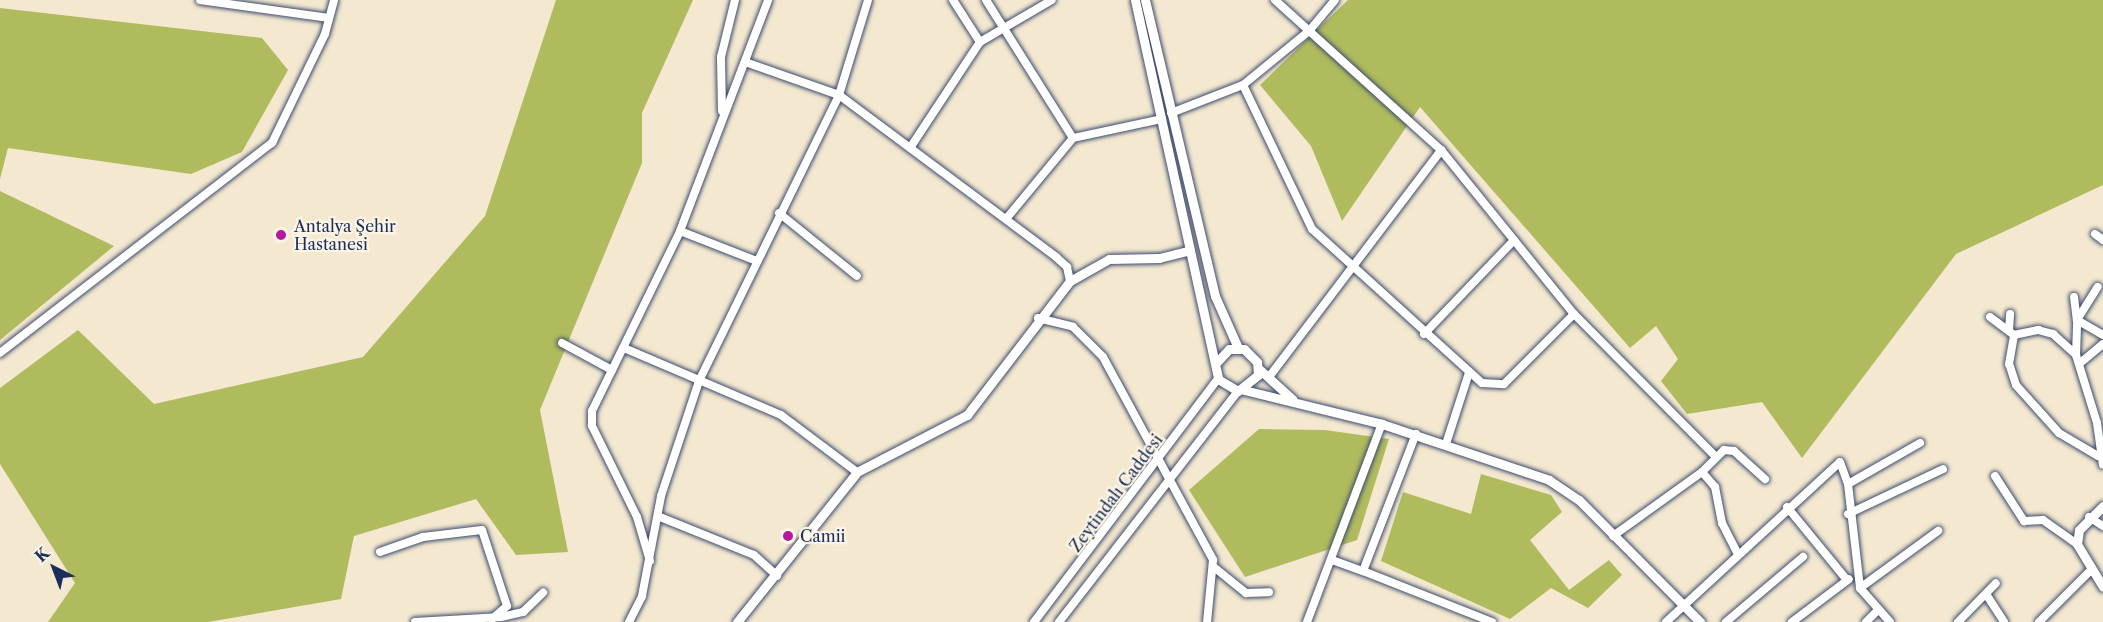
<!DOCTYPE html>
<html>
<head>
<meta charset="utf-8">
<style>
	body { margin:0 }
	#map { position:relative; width:2103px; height:622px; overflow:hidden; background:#f4e9d0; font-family:"Libre Caslon Text",serif }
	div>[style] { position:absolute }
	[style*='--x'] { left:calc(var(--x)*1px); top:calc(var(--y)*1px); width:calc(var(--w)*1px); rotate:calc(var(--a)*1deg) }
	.green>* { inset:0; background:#afbb5d }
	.roads { filter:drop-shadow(0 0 2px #3c4b6f) drop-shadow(0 0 2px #3c4b6f) }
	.minor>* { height:8px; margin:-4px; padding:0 4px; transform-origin:4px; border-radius:4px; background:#fff }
	.tertiary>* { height:9px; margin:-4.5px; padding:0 4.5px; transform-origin:4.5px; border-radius:4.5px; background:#fff }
	.dots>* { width:16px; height:16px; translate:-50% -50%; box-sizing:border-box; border:3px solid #fcf5e5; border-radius:50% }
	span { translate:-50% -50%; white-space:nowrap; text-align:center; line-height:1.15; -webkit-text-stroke:4.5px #fcf5e5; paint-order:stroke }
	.poi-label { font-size:16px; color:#1b2f5e }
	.left { translate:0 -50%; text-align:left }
	.street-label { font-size:16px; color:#1b2f5e }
	.north { position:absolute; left:24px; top:538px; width:60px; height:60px; -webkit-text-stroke:4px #fcf5e5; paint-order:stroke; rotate:318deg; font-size:16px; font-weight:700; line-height:24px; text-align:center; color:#1b2f5e }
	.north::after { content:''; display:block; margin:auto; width:21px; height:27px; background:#1b2f5e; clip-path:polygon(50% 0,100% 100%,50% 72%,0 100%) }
</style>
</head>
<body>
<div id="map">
	<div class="green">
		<i style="clip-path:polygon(556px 0,693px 0,642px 113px,642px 163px,540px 410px,568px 552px,516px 555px,476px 499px,354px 536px,341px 599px,208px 622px,48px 622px,75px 583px,0 464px,0 388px,78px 330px,154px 404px,363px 357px,485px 216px)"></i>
		<i style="clip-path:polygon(1348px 0,2103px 0,2103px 185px,1956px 254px,1802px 458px,1762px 402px,1687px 414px,1661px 381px,1678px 359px,1656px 326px,1630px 348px,1420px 107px,1342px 221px,1311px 146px,1260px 85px)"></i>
		<i style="clip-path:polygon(0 8px,262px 38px,288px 70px,242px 152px,191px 174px,8px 148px,0 179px)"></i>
		<i style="clip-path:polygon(0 191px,114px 246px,0 340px)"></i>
		<i style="clip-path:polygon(1259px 429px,1325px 430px,1389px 439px,1357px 540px,1245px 577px,1189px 490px)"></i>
		<i style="clip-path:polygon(1481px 474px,1551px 495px,1562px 512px,1530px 540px,1569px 590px,1609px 560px,1622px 575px,1588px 608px,1551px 588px,1510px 619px,1381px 561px,1403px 492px,1471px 514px)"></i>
	</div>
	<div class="roads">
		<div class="minor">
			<i style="--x:200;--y:0;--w:130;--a:7.9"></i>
			<i style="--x:953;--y:0;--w:50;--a:57.3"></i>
			<i style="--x:986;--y:0;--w:163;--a:57.8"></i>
			<i style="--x:1275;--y:0;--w:224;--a:42.1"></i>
			<i style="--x:1441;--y:150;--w:211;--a:51"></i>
			<i style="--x:1574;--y:314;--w:200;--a:45.2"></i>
			<i style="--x:748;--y:63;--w:96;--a:19.4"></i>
			<i style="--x:839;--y:95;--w:271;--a:36.7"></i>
			<i style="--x:1056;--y:257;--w:15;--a:42"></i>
			<i style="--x:1067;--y:267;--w:14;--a:78"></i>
			<i style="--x:1243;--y:85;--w:85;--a:-39.3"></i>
			<i style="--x:1309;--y:31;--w:40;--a:-50"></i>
			<i style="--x:722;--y:111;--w:54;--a:-91.1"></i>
			<i style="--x:721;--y:57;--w:59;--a:-76.2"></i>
			<i style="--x:1171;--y:113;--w:77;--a:-21.3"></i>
			<i style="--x:1243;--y:85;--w:160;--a:64.4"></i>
			<i style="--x:1312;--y:229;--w:229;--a:42.2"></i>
			<i style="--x:1482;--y:383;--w:22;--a:3"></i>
			<i style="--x:1504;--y:384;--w:99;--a:-45"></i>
			<i style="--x:910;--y:148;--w:127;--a:-56.6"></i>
			<i style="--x:980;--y:42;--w:83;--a:-30.3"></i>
			<i style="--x:779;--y:213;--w:100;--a:38.9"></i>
			<i style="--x:1006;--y:219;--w:105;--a:-50.4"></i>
			<i style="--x:1073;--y:138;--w:91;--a:-12.1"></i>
			<i style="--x:680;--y:231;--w:83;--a:21.3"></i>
			<i style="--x:2095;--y:234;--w:10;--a:37"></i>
			<i style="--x:2074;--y:297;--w:23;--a:83"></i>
			<i style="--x:2077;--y:320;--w:30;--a:30"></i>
			<i style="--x:1990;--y:317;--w:30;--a:37"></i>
			<i style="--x:1038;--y:318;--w:36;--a:14"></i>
			<i style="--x:1073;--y:327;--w:42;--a:45"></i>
			<i style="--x:1103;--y:357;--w:231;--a:61.5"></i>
			<i style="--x:1213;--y:560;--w:62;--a:95.5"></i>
			<i style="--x:2009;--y:330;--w:16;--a:-86"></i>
			<i style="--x:1424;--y:334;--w:130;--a:-46.2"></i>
			<i style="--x:562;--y:343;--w:57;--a:28.4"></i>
			<i style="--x:624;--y:348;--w:171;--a:23.1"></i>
			<i style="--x:781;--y:415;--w:95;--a:36.9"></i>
			<i style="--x:0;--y:353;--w:344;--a:-37.7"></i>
			<i style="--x:272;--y:143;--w:121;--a:-64.1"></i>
			<i style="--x:325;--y:34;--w:35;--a:-75"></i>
			<i style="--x:2076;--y:355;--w:35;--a:-88"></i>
			<i style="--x:2077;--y:320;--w:39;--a:-58"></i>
			<i style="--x:2079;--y:364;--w:31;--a:-40"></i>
			<i style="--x:1269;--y:377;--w:285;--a:-52.8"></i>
			<i style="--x:1446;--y:444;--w:75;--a:-72.1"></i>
			<i style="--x:2098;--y:456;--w:45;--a:-149.5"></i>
			<i style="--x:2059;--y:433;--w:64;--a:-131.9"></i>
			<i style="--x:2016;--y:385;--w:22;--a:-108"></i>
			<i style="--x:2009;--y:364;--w:29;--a:-80"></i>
			<i style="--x:2014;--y:335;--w:25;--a:-12"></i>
			<i style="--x:2038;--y:330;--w:16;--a:15"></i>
			<i style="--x:2053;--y:334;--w:31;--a:42"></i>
			<i style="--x:2076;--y:355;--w:71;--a:72.8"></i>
			<i style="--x:2097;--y:423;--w:42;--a:81.9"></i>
			<i style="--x:1702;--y:472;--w:20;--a:49"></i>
			<i style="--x:1715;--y:487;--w:37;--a:79"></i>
			<i style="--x:1722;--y:523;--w:33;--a:63"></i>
			<i style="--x:1995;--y:476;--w:54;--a:57.2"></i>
			<i style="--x:2024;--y:521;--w:19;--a:-3"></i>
			<i style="--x:2043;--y:520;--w:42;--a:35.2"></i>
			<i style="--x:1848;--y:484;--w:83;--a:-29.7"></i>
			<i style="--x:1787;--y:507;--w:94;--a:50.6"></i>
			<i style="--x:1848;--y:514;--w:105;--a:-25.3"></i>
			<i style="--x:660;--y:517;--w:101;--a:22"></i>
			<i style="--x:754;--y:555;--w:31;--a:42"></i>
			<i style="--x:2089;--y:517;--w:17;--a:33"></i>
			<i style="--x:1613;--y:536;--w:110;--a:-35.7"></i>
			<i style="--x:1702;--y:472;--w:31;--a:-45"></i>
			<i style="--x:1724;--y:450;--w:10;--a:6"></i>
			<i style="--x:1734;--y:451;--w:42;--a:42.1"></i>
			<i style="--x:380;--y:552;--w:46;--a:-19.2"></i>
			<i style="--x:423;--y:537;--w:59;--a:-6.8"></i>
			<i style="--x:482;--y:530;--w:80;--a:71.8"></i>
			<i style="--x:507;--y:606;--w:20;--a:139"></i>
			<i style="--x:1332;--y:560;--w:33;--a:20"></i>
			<i style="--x:1363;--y:571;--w:147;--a:-68.9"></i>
			<i style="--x:650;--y:561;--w:46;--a:-106.5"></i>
			<i style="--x:637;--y:517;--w:102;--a:-116.3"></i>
			<i style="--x:592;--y:426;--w:15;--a:-90"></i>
			<i style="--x:592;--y:411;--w:200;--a:-63.9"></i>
			<i style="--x:680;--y:231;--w:247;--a:-69.1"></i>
			<i style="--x:1215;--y:568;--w:40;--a:39"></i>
			<i style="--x:1246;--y:593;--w:23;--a:-2"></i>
			<i style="--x:1363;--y:571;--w:139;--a:21.6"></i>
			<i style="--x:1860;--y:588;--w:97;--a:-36.2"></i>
			<i style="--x:1986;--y:594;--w:33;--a:57"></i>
			<i style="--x:415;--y:622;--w:86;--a:-3.3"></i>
			<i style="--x:501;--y:617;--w:23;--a:-13"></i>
			<i style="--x:523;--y:612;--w:28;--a:-44"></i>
			<i style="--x:629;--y:622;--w:29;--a:-63"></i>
			<i style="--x:642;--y:596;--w:102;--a:-79.2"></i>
			<i style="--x:661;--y:496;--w:121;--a:-71.7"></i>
			<i style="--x:699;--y:381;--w:318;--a:-63.9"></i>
			<i style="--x:839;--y:95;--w:99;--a:-73"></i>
			<i style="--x:1034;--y:622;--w:305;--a:-52.9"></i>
			<i style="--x:1059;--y:622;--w:292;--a:-52.2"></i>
			<i style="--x:1307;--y:622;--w:212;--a:-69.3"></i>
			<i style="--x:1666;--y:622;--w:236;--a:-42.6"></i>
			<i style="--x:1840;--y:462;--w:23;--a:70"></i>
			<i style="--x:1848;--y:484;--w:105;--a:83.4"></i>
			<i style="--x:1860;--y:588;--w:45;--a:48.6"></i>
			<i style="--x:1726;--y:622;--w:101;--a:-40.2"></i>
			<i style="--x:1792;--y:622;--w:71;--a:-37"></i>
			<i style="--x:1866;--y:622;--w:14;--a:-45"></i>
			<i style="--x:1958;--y:622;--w:54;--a:-45.7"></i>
			<i style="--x:2039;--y:622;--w:72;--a:-45"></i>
		</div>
		<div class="tertiary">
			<i style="--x:1135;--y:0;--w:388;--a:77.6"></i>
			<i style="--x:1218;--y:379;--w:23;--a:31"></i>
			<i style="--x:1238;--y:391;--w:26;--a:-39"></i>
			<i style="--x:1258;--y:375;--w:13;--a:-94"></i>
			<i style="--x:1257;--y:362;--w:18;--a:-135"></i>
			<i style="--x:1244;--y:349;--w:15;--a:180"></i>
			<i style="--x:1229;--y:349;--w:18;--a:133"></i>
			<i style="--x:1145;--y:0;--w:304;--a:76.7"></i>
			<i style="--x:1215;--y:296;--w:57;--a:66.1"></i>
			<i style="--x:1258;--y:368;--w:47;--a:42.4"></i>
			<i style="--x:1244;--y:390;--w:142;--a:13.8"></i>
			<i style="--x:1382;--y:424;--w:176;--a:18.5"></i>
			<i style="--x:1549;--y:480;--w:36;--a:34"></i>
			<i style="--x:1579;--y:500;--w:172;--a:45.2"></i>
			<i style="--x:2103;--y:506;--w:34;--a:135"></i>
			<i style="--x:2079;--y:530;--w:14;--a:98"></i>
			<i style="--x:2077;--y:544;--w:50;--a:58.8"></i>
			<i style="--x:737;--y:622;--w:192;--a:-51.3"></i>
			<i style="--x:857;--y:472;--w:124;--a:-27.4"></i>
			<i style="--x:967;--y:415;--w:169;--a:-52.5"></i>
			<i style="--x:1070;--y:281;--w:45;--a:-29.4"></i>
			<i style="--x:1109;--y:259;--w:50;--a:-1.1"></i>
			<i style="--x:1159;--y:258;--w:30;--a:-14"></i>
		</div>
	</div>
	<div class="dots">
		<i style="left:281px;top:235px;background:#b5179e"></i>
		<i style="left:788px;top:536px;background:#b5179e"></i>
	</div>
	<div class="poi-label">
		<span class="left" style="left:294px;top:235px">Antalya Şehir<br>Hastanesi</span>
		<span class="left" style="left:800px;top:536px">Camii</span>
	</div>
	<div class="street-label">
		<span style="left:1116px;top:493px;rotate:-53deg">Zeytindalı Caddesi</span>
	</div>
	<div class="north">K</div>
</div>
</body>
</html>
